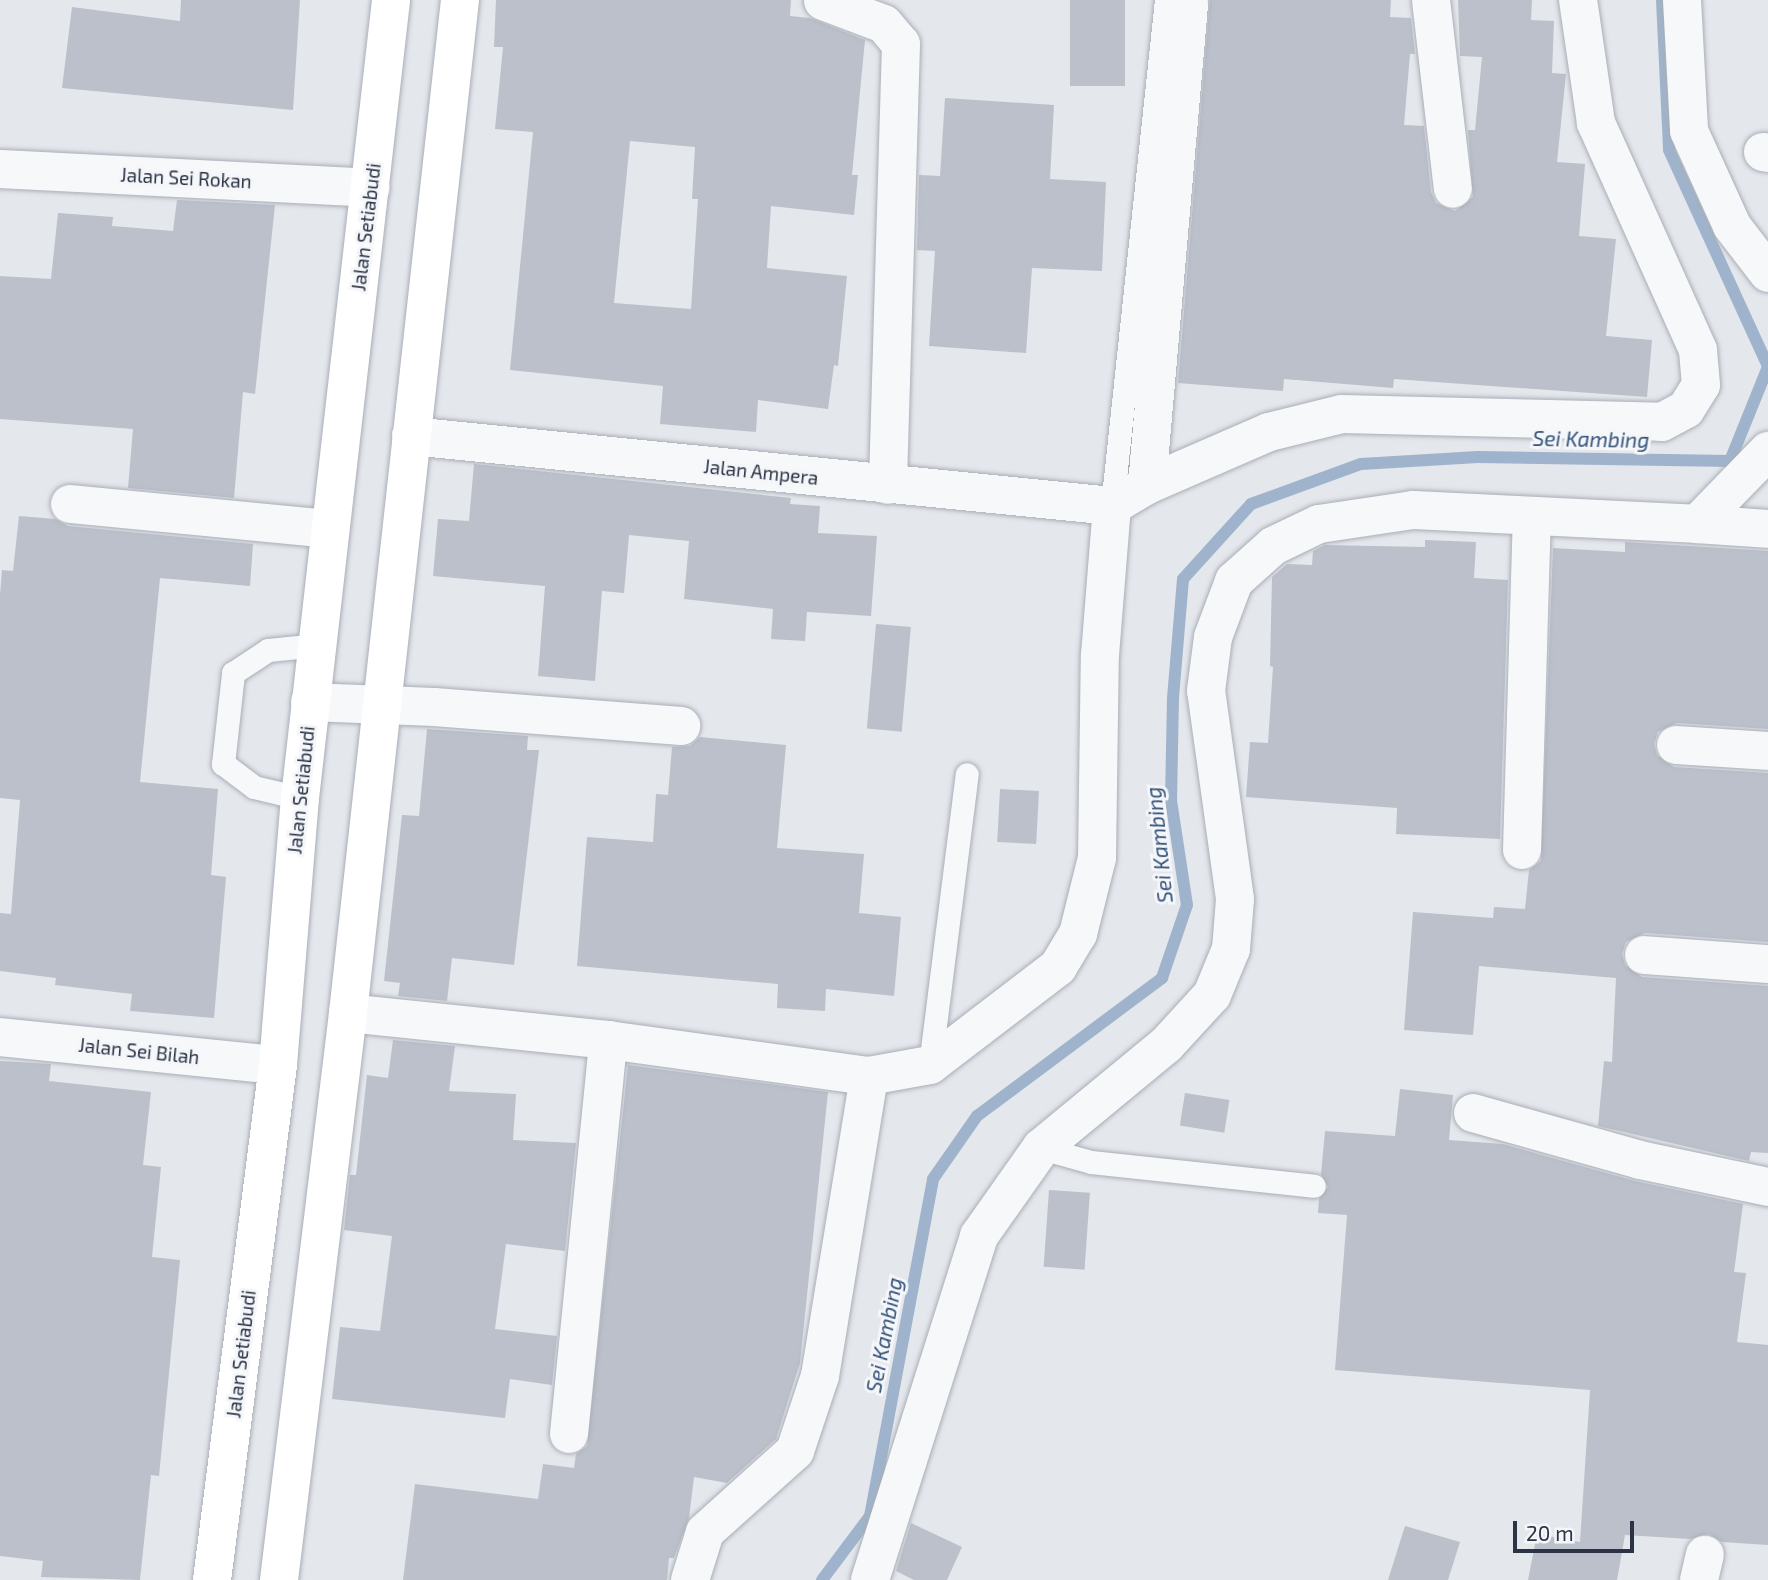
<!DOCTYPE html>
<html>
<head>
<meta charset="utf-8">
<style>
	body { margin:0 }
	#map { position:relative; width:1768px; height:1580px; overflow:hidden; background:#e4e7ec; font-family:"Exo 2",sans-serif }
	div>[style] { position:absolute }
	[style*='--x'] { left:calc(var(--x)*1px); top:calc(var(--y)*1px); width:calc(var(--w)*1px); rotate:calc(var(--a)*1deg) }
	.stream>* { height:12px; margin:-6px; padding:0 6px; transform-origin:6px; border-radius:6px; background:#9fb4cc }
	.building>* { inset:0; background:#bbc0ca; transform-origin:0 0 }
	.roads { filter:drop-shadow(0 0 2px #a9aeb7) drop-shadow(0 0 2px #a9aeb7) }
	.service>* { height:23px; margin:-11.5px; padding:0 11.5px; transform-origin:11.5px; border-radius:11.5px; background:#f7f8fa }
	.minor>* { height:38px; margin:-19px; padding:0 19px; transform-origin:19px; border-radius:19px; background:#f7f8fa }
	.primary>* { height:38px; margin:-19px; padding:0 19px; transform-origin:19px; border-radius:19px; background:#fff }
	span { translate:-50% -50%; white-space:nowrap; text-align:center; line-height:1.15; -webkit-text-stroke:6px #f4f6f9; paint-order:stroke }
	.street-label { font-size:19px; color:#2b3445 }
	.water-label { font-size:21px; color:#34527a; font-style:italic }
	.scale { position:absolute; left:1513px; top:1521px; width:121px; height:32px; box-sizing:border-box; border:4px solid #2b3445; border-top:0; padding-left:9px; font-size:21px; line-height:24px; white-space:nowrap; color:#2b3445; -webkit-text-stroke:5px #f4f6f9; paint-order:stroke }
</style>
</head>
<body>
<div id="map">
	<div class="stream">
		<i style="--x:1662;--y:0;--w:150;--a:87.3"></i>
		<i style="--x:1669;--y:150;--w:238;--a:65.4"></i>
		<i style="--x:822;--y:1580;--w:80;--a:-53.1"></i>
		<i style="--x:870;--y:1516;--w:343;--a:-79.4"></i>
		<i style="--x:933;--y:1179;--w:77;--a:-55.1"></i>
		<i style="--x:977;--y:1116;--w:231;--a:-36.7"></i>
		<i style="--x:1162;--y:978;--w:77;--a:-71.1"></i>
		<i style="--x:1187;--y:905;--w:105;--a:-98.7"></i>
		<i style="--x:1171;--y:801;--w:103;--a:-88.9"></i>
		<i style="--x:1173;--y:698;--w:119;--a:-85.2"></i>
		<i style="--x:1183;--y:579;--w:101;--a:-47.8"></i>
		<i style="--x:1251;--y:504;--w:117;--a:-20"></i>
		<i style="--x:1361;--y:464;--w:117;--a:-3.4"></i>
		<i style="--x:1478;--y:457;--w:252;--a:0.9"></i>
		<i style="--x:1730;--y:461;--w:101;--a:-68"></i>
	</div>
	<div class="building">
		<i style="clip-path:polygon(181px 0,300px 0,293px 110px,62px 88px,72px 7px,180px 21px)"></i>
		<i style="clip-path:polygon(evenodd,496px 0,791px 0,790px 16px,810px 18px,865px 40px,852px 175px,858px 175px,854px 215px,771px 206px,767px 268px,847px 276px,838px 366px,834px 365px,828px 409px,758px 400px,756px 432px,660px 424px,663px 386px,510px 370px,533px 132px,495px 129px,503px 47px,494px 47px,496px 0,630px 141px,695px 147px,692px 199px,698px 199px,691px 309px,614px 303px,630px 141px)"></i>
		<i style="left:1070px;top:0;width:55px;height:86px"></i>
		<i style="clip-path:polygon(1210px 0,1391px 0,1390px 17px,1411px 18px,1415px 54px,1410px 54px,1404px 125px,1424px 126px,1431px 192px,1436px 203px,1455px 211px,1473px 197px,1468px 130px,1475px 130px,1482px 57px,1460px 56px,1458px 0,1532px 0,1531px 20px,1554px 21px,1552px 73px,1566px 74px,1557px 162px,1585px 164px,1579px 236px,1616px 239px,1606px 336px,1652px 340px,1647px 397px,1394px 379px,1393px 388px,1284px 379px,1283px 391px,1178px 383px)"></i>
		<i style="clip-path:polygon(945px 98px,1054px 105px,1050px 179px,1106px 182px,1102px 271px,1032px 268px,1026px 353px,929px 346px,935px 251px,917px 250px,919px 175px,940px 176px)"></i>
		<i style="clip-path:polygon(177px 200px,275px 205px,255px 394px,243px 392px,234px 498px,128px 488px,133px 429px,0 419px,0 276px,51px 279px,58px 213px,113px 217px,112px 226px,173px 231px)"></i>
		<i style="clip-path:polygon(474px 464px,791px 498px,790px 504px,820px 506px,818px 533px,877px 536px,871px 616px,807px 612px,805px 641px,771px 639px,773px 609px,684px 599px,689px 541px,629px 535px,624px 593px,602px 591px,595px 681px,538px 676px,545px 586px,433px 576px,438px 519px,469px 521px)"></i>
		<i style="clip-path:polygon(19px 516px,55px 519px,68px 526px,253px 544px,250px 586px,160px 578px,140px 782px,218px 789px,211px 875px,226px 877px,214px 1018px,130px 1011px,132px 994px,55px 985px,56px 978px,0 971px,0 913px,11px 914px,20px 800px,0 798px,0 595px,2px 570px,13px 571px)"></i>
		<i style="clip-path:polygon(1425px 540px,1476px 542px,1474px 578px,1508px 580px,1500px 839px,1396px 834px,1397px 808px,1246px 797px,1250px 742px,1268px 743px,1273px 667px,1270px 666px,1272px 577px,1287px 564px,1312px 565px,1313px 551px,1325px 545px,1425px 547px)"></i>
		<i style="clip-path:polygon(1625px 542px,1768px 551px,1768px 729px,1677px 723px,1658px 732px,1654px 744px,1657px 755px,1674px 767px,1768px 773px,1768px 942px,1645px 933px,1626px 942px,1622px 954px,1625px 965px,1642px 977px,1768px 986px,1768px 1153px,1751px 1152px,1749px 1161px,1598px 1126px,1604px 1061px,1612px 1062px,1616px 978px,1479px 966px,1473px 1035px,1404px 1030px,1413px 912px,1493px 918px,1494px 907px,1525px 909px,1529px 870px,1541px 861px,1553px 548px,1625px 552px)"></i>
		<i style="left:876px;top:624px;width:35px;height:105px;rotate:5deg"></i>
		<i style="clip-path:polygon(427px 729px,528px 736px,527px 750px,539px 750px,514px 965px,452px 958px,447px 1001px,398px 996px,400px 983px,384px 981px,402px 815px,419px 816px)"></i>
		<i style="clip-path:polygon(700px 737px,786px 745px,777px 848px,864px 854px,859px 913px,901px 917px,894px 996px,826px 989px,825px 1011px,777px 1008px,778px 984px,577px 966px,587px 837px,653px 842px,656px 794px,668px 795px,672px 747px,690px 746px)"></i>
		<i style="left:1000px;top:789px;width:39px;height:53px;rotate:3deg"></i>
		<i style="clip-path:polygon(393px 1040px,455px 1046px,449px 1091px,516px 1094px,513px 1140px,576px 1143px,565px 1251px,506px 1244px,495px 1329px,557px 1336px,552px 1385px,510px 1379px,505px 1418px,332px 1399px,340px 1327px,380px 1331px,392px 1236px,344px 1230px,350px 1175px,356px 1175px,367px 1075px,388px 1078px)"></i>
		<i style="clip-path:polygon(0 1061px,51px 1064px,49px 1081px,151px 1092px,143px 1165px,161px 1167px,152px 1257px,180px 1260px,159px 1476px,151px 1475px,140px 1580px,41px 1577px,43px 1561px,0 1556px)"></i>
		<i style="clip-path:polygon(628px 1065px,828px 1092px,800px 1363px,776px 1439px,727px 1483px,694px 1477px,689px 1518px,674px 1558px,669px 1558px,667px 1580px,403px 1580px,415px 1484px,538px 1499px,543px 1464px,574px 1468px,576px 1454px,587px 1446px)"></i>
		<i style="clip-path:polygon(1400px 1089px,1453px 1095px,1449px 1140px,1503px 1144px,1635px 1181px,1743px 1204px,1734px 1272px,1746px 1273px,1737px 1342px,1768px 1345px,1768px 1545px,1722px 1542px,1709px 1534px,1690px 1539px,1625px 1535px,1617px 1580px,1528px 1580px,1537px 1534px,1580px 1542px,1590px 1390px,1335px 1370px,1347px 1215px,1318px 1213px,1319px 1199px,1328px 1187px,1321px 1174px,1325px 1131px,1395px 1136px)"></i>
		<i style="left:1185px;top:1093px;width:45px;height:33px;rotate:9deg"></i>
		<i style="left:1049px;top:1190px;width:41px;height:77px;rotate:4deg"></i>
		<i style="clip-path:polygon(911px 1523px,962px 1547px,947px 1580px,914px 1580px,896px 1571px)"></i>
		<i style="clip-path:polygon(1405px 1526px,1460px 1542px,1448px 1580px,1388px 1580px)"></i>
	</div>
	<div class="roads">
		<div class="service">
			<i style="--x:1112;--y:506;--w:509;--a:-83.91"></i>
			<i style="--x:300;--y:798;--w:47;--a:-166.6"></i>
			<i style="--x:254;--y:787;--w:39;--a:-143"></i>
			<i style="--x:223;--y:764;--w:92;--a:-83.7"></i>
			<i style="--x:233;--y:673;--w:42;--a:-33.3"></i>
			<i style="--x:268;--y:650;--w:50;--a:-5.7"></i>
			<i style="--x:930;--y:1065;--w:293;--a:-82.8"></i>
			<i style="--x:1041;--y:1148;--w:52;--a:15.6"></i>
			<i style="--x:1091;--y:1162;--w:224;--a:6.1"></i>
		</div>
		<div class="minor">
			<i style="--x:1431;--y:0;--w:190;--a:83.4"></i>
			<i style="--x:1682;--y:0;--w:131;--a:86.9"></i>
			<i style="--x:1689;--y:131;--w:104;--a:65.6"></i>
			<i style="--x:1732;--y:226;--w:59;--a:52.5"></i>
			<i style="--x:823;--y:1;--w:65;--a:20.7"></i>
			<i style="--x:884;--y:24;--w:26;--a:50"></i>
			<i style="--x:901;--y:44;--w:441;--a:91.7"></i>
			<i style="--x:1763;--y:152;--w:5;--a:11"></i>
			<i style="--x:0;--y:169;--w:371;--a:2.9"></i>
			<i style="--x:411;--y:436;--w:704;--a:5.7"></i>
			<i style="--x:1147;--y:485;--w:485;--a:-85"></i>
			<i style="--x:70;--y:504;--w:261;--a:5.5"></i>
			<i style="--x:1112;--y:506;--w:41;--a:-31"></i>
			<i style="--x:1147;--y:485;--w:133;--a:-23.5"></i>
			<i style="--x:1269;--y:432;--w:75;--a:-13.9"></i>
			<i style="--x:1342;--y:414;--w:320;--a:1.4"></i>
			<i style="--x:1662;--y:422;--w:27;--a:-28"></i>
			<i style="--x:1686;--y:409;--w:28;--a:-58"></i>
			<i style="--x:1701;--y:385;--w:35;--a:-95"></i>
			<i style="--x:1698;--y:350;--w:249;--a:-114.2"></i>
			<i style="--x:1596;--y:123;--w:124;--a:-98.3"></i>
			<i style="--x:1697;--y:524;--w:71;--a:4"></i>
			<i style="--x:310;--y:702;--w:124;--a:2.3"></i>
			<i style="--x:434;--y:707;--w:248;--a:4.4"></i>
			<i style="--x:1676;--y:745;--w:92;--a:3.7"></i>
			<i style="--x:1522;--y:850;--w:333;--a:-88.3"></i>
			<i style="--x:1644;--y:955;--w:124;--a:4.2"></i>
			<i style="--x:348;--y:1013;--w:261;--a:5.9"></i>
			<i style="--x:608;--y:1040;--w:263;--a:7.9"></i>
			<i style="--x:869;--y:1076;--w:62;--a:-10.2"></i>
			<i style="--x:930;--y:1065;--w:161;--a:-37.4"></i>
			<i style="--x:1058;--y:967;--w:39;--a:-59"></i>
			<i style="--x:1078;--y:934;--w:78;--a:-76"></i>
			<i style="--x:1097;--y:858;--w:203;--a:-89.2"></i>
			<i style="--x:1100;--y:655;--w:149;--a:-85.4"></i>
			<i style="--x:0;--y:1037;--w:279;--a:5.8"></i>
			<i style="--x:1473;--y:1113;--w:173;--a:15.7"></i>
			<i style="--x:1640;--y:1160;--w:131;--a:11.9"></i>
			<i style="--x:569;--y:1434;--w:396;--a:-84.3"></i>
			<i style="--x:690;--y:1580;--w:50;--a:-72.6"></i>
			<i style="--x:705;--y:1532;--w:121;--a:-42"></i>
			<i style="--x:795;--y:1451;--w:79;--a:-71.6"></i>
			<i style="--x:820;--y:1376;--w:304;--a:-80.7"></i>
			<i style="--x:870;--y:1580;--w:361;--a:-72.4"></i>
			<i style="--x:979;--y:1236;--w:108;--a:-54.8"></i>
			<i style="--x:1041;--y:1148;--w:162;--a:-39.5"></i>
			<i style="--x:1166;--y:1045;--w:68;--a:-47.4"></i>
			<i style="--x:1212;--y:995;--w:50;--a:-67.6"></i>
			<i style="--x:1231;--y:949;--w:50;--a:-85.4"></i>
			<i style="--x:1235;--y:899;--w:210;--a:-97.9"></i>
			<i style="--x:1206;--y:691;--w:54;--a:-82.6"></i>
			<i style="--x:1213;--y:637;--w:60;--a:-69.4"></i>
			<i style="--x:1234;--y:581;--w:52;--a:-41.9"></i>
			<i style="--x:1273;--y:546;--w:51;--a:-25.6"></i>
			<i style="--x:1319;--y:524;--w:95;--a:-8.5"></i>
			<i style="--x:1413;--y:510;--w:284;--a:2.8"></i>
			<i style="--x:1697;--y:524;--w:102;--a:-45.8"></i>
			<i style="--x:1699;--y:1580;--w:26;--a:-77"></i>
		</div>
		<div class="primary">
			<i style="--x:212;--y:1580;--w:519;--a:-82.7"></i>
			<i style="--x:278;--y:1065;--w:268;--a:-85.3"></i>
			<i style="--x:300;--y:798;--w:803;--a:-83.49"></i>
			<i style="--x:279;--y:1580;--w:571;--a:-83.06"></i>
			<i style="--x:348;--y:1013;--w:1019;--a:-83.69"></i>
		</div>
	</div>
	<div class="street-label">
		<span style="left:186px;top:178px;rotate:3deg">Jalan Sei Rokan</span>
		<span style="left:366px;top:227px;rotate:-83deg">Jalan Setiabudi</span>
		<span style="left:761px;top:472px;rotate:6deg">Jalan Ampera</span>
		<span style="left:301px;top:790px;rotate:-84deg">Jalan Setiabudi</span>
		<span style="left:139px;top:1051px;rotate:6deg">Jalan Sei Bilah</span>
		<span style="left:241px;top:1354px;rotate:-83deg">Jalan Setiabudi</span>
	</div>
	<div class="water-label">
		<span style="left:1591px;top:439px;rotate:1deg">Sei Kambing</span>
		<span style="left:1159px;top:845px;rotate:-96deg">Sei Kambing</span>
		<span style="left:884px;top:1335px;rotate:-79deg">Sei Kambing</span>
	</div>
	<div class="scale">20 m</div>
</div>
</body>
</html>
